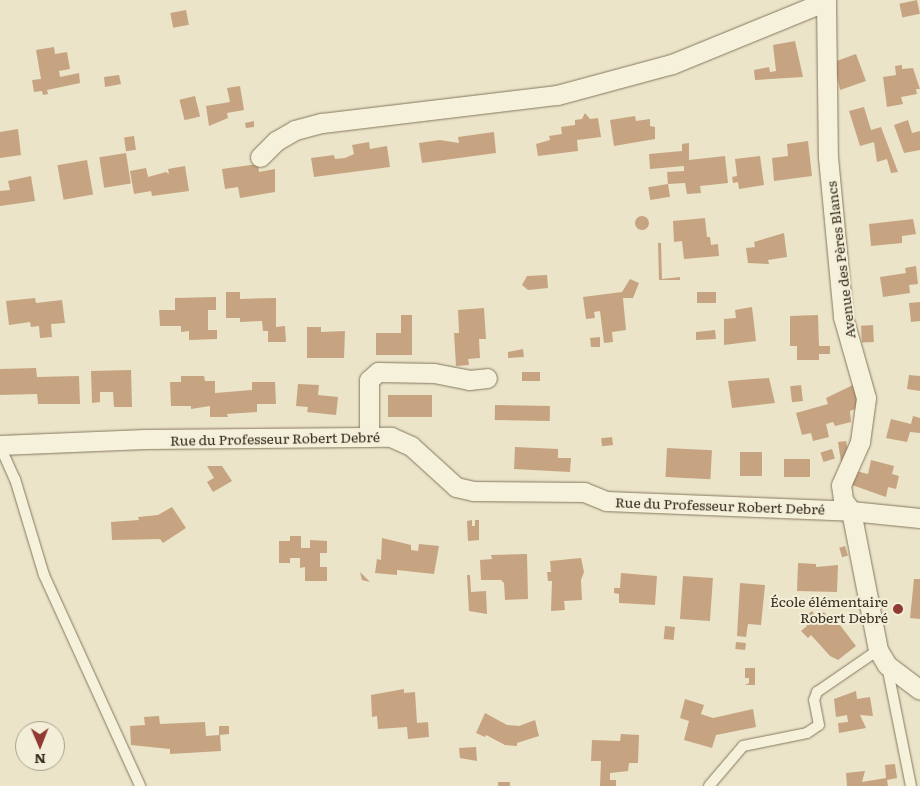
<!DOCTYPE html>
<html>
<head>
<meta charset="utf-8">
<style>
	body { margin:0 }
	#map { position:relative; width:920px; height:786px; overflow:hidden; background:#ebe4c8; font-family:Literata,serif }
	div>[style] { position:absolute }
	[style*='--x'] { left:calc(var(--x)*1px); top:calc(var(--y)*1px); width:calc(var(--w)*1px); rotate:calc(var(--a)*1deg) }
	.building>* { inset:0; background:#c6a481; transform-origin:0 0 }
	.round { border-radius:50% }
	.roads { filter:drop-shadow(0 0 1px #86775e) drop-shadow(0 0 1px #86775e) }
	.service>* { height:10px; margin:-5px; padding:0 5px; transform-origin:5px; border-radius:5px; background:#f6f1db }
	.minor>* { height:19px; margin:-9.5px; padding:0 9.5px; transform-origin:9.5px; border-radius:9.5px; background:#f6f1db }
	.dots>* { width:14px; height:14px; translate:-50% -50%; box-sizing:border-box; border:2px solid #f3eed7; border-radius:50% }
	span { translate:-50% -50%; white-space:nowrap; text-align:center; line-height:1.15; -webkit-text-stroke:4px #f3eed7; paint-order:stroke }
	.street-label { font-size:14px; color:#372e21 }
	.poi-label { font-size:14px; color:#372e21 }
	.right { translate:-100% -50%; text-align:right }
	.north { position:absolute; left:15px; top:721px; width:50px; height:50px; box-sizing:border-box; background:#f3eed7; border:1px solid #a8a18e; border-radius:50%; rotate:179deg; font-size:14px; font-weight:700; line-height:20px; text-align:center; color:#372e21 }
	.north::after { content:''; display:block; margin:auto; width:18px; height:22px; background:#903a33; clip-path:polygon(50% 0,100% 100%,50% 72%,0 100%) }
</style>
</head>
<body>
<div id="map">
	<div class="building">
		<i style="left:917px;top:0;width:14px;height:18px;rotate:78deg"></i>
		<i style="left:186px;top:10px;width:15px;height:16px;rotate:79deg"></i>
		<i style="clip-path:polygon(795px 41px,803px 77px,755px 80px,754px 70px,769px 67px,770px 72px,776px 71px,773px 45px)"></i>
		<i style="clip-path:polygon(54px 47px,55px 54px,67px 52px,70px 69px,59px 71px,60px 77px,79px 73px,80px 83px,47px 90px,48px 94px,43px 95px,42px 91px,34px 92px,32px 80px,41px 79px,36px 50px)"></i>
		<i style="clip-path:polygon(856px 54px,866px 81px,840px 90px,834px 62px)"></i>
		<i style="clip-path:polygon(902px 65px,902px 69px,913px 68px,920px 89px,916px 89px,917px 94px,901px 97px,903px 104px,887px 107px,883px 77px,896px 75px,895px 66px)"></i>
		<i style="clip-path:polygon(119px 75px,121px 84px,105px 87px,104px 77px)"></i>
		<i style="clip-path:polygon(240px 86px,244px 110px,227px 113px,228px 118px,209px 126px,206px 106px,230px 102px,227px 88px)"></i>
		<i style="left:195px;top:96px;width:21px;height:16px;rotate:76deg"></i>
		<i style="clip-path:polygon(864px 107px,871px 130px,881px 127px,898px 172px,891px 173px,887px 159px,877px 162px,874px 142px,860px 146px,849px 111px)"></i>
		<i style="clip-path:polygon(585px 113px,590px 119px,598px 118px,601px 137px,577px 140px,578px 151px,538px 156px,536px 144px,550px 140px,549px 136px,562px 134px,561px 127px,575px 125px,575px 120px,582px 119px)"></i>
		<i style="clip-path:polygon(635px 116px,636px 121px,650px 119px,650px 126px,655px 127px,655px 139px,614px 146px,610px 120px)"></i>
		<i style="clip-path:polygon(908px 120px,912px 133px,920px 131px,920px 150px,904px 153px,894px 125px)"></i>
		<i style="clip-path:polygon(254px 121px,254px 127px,246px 128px,245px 123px)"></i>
		<i style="clip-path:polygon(18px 129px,21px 155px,0 158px,0 132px)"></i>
		<i style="clip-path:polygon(494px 132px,496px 153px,422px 163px,419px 143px,440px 140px,459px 143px,458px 137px)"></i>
		<i style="left:134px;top:136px;width:14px;height:10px;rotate:82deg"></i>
		<i style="clip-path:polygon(808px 141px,812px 176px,774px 181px,772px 158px,788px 156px,787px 144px)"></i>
		<i style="clip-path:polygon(369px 142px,370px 149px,387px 146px,390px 167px,314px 177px,311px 158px,334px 155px,335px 159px,345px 158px,354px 154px,352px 145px)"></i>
		<i style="clip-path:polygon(689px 143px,689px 160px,725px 156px,728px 183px,700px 186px,701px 193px,687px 194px,685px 183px,668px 184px,667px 172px,684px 171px,684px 166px,650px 169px,649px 154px,682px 151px,682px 144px)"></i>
		<i style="left:126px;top:153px;width:31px;height:27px;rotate:81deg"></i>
		<i style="clip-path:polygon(760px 156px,764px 185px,739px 189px,738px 182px,733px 183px,732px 177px,737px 176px,735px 159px)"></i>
		<i style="left:87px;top:160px;width:35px;height:30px;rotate:80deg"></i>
		<i style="clip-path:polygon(258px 164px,259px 172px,275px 169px,275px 192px,240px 198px,238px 187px,225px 189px,222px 169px)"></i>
		<i style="clip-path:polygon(185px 166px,189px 191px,152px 196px,151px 191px,134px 194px,130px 171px,146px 168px,148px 177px,166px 172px,169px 174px,168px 169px)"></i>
		<i style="clip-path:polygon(31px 176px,35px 201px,0 206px,0 191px,10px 190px,8px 181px)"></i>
		<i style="left:668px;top:184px;width:13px;height:20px;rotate:81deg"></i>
		<i class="round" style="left:635px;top:216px;width:14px;height:14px"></i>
		<i style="clip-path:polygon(705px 218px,707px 237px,710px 237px,711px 245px,718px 244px,719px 256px,684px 259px,682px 241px,674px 242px,673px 221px)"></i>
		<i style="clip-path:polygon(913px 219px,916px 234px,902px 236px,902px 243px,871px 246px,869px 224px)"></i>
		<i style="clip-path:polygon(784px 233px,787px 257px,768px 260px,769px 264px,748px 263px,746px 248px,755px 247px,754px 242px)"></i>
		<i style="clip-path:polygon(658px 243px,661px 243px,662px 279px,680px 277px,680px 280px,659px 280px)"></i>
		<i style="clip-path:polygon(916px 266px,918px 284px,909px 285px,910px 293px,883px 297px,880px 277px,906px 273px,905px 268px)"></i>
		<i style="clip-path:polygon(547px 275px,548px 288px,528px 290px,522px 285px,527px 276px)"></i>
		<i style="clip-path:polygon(630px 279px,639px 283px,633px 298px,623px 298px,626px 330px,612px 332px,613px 342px,604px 343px,600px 311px,594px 312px,595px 318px,586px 319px,583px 297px,622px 292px)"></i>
		<i style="clip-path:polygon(226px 292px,240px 292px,240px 299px,276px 298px,276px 327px,285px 326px,286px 342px,268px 342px,268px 331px,263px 331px,262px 321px,240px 322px,240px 318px,226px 318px)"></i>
		<i style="left:716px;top:292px;width:11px;height:19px;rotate:90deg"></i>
		<i style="clip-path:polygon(216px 297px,216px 310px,208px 310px,208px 330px,217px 330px,217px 339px,189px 340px,189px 331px,181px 332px,181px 326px,160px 326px,159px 310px,175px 310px,175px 298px)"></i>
		<i style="clip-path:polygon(35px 298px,36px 303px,62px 300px,65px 323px,51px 324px,52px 337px,40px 338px,39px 326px,31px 327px,30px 322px,9px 325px,6px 301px)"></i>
		<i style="clip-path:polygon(920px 302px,920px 321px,911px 322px,909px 303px)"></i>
		<i style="clip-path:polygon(752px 307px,756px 341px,724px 345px,724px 319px,736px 318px,735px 310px)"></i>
		<i style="clip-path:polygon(484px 308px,486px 339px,479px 339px,480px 358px,468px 359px,469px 365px,456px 366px,454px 333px,459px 333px,458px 310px)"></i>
		<i style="clip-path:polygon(401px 315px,412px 315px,412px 355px,376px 355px,376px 333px,401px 333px)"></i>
		<i style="clip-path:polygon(818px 315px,819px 346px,830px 346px,830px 354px,819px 354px,819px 360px,797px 360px,797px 346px,790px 346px,790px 316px)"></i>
		<i style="left:873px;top:325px;width:17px;height:12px;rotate:87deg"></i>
		<i style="clip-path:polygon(307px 327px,321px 327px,321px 332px,345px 331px,344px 358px,307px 358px)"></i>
		<i style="clip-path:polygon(715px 330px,716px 339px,696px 340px,696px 332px)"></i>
		<i style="clip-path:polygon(600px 337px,600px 347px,591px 347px,590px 338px)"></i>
		<i style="clip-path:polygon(523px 349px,524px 357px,508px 358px,508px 352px)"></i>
		<i style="clip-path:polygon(36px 368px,37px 377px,79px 376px,80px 404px,38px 404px,37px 394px,0 395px,0 369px)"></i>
		<i style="clip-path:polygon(131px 370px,132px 407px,114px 407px,113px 392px,100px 392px,100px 402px,92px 403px,91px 371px)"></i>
		<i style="left:522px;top:372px;width:18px;height:9px"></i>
		<i style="clip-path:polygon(909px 375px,920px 376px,920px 391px,907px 389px)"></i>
		<i style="clip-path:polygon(181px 376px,204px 376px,205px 381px,215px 381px,215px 393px,252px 390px,252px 382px,275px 382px,276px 404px,257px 404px,257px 412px,227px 414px,228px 417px,210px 417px,210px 406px,191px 409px,191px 406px,171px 406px,170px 382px,181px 382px)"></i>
		<i style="clip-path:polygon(769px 378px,775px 403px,732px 408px,728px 381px)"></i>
		<i style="clip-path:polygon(298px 384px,319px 385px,318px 395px,338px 397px,336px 415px,307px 412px,308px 407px,296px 406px)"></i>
		<i style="left:801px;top:385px;width:16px;height:11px;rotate:83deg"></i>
		<i style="clip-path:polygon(853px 385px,860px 407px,850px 411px,851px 422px,835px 426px,833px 422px,826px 424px,829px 437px,813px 441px,811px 433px,802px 435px,796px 413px,828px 404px,826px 398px)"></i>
		<i style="left:388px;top:395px;width:44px;height:22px"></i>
		<i style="left:495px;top:405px;width:55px;height:15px;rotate:1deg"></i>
		<i style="clip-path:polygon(913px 416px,920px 418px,920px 433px,910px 432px,907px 442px,886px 438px,891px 419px,911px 424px)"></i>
		<i style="left:612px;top:437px;width:8px;height:11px;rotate:83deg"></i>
		<i style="clip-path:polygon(846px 441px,848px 451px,842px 468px,838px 442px)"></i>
		<i style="clip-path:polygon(515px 447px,558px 449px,558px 458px,571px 458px,570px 472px,514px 469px)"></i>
		<i style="left:667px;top:448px;width:45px;height:29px;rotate:3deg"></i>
		<i style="left:832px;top:449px;width:10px;height:12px;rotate:73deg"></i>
		<i style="left:740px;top:452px;width:22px;height:24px"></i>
		<i style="left:784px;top:459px;width:26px;height:18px"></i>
		<i style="clip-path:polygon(871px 460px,894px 466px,892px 474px,899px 476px,896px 489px,888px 487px,886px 497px,852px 485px,856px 471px,868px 474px)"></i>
		<i style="clip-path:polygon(207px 466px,222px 466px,232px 481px,213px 492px,207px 482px,214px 478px)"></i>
		<i style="clip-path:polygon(172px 507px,186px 528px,163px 543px,160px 539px,112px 540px,111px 522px,139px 520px,138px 517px,158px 515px)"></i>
		<i style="clip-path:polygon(472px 520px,472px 526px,475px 526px,475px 520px,479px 520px,479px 540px,468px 541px,467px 521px)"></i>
		<i style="clip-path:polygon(290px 536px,301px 536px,301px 548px,310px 548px,310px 540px,327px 541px,327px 553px,320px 553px,320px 567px,327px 567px,327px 581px,305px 581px,305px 567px,300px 568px,300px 558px,290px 558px,290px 563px,279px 563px,279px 541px,290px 541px)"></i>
		<i style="clip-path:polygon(382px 538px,411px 545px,411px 550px,418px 551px,419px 544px,439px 546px,434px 574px,397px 570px,397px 575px,375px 573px,377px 559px,381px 560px)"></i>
		<i style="left:845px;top:546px;width:10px;height:6px;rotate:73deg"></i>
		<i style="clip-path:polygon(527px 554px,528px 599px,505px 600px,504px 583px,501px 580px,481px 580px,480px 560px,492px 559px,491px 555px)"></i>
		<i style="clip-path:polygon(581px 558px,584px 572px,581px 580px,582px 600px,564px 601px,565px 610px,551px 611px,552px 581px,548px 581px,547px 572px,551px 572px,550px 561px)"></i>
		<i style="clip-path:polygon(798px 563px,816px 564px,816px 567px,838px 565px,837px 592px,797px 591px)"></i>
		<i style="clip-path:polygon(360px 572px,370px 582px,362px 580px)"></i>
		<i style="clip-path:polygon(621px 573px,657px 576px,655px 605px,619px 603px,619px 594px,614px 593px,614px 588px,620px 588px)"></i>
		<i style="clip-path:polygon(467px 575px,470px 575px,471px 592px,486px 591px,487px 614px,469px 611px)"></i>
		<i style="left:683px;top:576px;width:30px;height:43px;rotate:4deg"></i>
		<i style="clip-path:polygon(914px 579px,920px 579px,920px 619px,910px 618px)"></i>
		<i style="clip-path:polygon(740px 583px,765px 585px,761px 625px,748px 624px,746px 637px,737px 636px)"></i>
		<i style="clip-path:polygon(812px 611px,817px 618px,824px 612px,829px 619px,833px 616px,856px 646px,838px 660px,830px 656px,811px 635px,808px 638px,801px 631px,807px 626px,802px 619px)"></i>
		<i style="left:665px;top:626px;width:10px;height:13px;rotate:6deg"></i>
		<i style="left:736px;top:642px;width:10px;height:7px;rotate:6deg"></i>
		<i style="clip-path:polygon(745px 668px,755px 668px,755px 685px,745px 685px,749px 683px,749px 678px,745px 678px)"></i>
		<i style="clip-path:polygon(404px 689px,404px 693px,415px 692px,417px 723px,428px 722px,429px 737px,408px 739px,407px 727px,378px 729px,377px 716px,372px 717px,371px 695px)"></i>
		<i style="clip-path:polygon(856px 691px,857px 699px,870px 697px,873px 716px,860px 715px,866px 728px,839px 733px,838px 723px,848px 722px,847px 715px,836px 717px,834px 699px)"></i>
		<i style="clip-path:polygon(685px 699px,704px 705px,701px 714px,713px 718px,753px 709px,756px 727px,716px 735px,712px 748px,684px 740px,689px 721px,680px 718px)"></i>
		<i style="clip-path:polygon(485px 713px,507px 725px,519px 726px,535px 720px,539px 736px,517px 743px,517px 746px,505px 745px,486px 735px,485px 737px,476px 733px)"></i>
		<i style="clip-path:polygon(159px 716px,160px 724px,205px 722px,206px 736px,219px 735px,219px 726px,229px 726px,229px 734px,220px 735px,221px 751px,170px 754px,170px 749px,131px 745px,130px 726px,145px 725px,144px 717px)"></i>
		<i style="clip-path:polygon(621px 734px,639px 735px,638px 763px,629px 763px,628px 771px,610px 773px,610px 780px,616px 780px,616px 786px,600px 786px,601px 761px,591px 761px,592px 740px,620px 741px)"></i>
		<i style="clip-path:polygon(476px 747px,477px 761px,460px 758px,459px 748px)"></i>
		<i style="clip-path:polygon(895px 764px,897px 778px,887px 780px,888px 786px,847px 786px,846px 773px,865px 771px,862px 782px,886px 778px,885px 765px)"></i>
		<i style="left:498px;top:782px;width:12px;height:4px"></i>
	</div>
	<div class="roads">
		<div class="service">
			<i style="--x:0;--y:446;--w:36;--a:66"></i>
			<i style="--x:15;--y:479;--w:100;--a:73.2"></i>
			<i style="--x:44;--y:575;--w:232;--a:65.5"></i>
			<i style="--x:887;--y:666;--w:122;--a:78.7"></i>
			<i style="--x:709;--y:786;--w:52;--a:-49.6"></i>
			<i style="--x:743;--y:746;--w:65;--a:-11.5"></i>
			<i style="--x:807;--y:733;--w:14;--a:-34"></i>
			<i style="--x:819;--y:725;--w:25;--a:-101"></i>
			<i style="--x:814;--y:700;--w:9;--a:-69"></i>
			<i style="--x:817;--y:692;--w:74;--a:-34.5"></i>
		</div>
		<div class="minor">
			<i style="--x:826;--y:0;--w:157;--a:89.3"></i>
			<i style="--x:828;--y:157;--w:161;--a:84.6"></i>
			<i style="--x:843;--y:317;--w:84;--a:74.1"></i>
			<i style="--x:866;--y:398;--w:44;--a:97.8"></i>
			<i style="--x:860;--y:442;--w:47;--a:113.8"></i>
			<i style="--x:841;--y:485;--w:15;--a:82"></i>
			<i style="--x:843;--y:500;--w:14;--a:54"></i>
			<i style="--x:851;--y:511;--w:142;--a:79"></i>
			<i style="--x:878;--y:650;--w:17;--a:59"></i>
			<i style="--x:887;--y:665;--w:41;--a:37.1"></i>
			<i style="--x:260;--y:157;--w:23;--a:-45"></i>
			<i style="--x:276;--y:141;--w:22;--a:-30"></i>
			<i style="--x:295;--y:130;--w:28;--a:-15"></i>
			<i style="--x:322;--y:123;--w:237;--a:-6.8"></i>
			<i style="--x:557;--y:95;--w:119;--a:-15.1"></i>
			<i style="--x:672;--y:64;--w:166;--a:-22.2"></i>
			<i style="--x:369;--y:437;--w:57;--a:-90"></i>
			<i style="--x:369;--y:380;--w:12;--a:-42"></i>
			<i style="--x:378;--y:372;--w:56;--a:1"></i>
			<i style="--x:434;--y:373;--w:36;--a:11"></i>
			<i style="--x:469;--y:380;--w:18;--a:-6"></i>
			<i style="--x:0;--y:445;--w:145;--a:-2.4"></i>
			<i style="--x:145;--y:439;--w:246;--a:-0.5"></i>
			<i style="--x:391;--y:437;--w:22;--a:24"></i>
			<i style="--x:411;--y:446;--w:61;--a:42.3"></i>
			<i style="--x:456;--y:487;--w:17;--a:13"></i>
			<i style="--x:473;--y:491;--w:111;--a:0.5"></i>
			<i style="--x:584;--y:492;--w:24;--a:22"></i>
			<i style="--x:606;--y:501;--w:245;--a:2.3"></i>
			<i style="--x:851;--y:511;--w:69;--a:5.8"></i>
		</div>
	</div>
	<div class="dots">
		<i style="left:898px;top:609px;background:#903a33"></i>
	</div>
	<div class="street-label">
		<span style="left:840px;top:260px;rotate:-97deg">Avenue des Pères Blancs</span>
		<span style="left:275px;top:438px;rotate:-1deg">Rue du Professeur Robert Debré</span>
		<span style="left:720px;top:505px;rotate:2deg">Rue du Professeur Robert Debré</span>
	</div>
	<div class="poi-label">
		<span class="right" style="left:888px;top:609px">École élémentaire<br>Robert Debré</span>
	</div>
	<div class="north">N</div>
</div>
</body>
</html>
